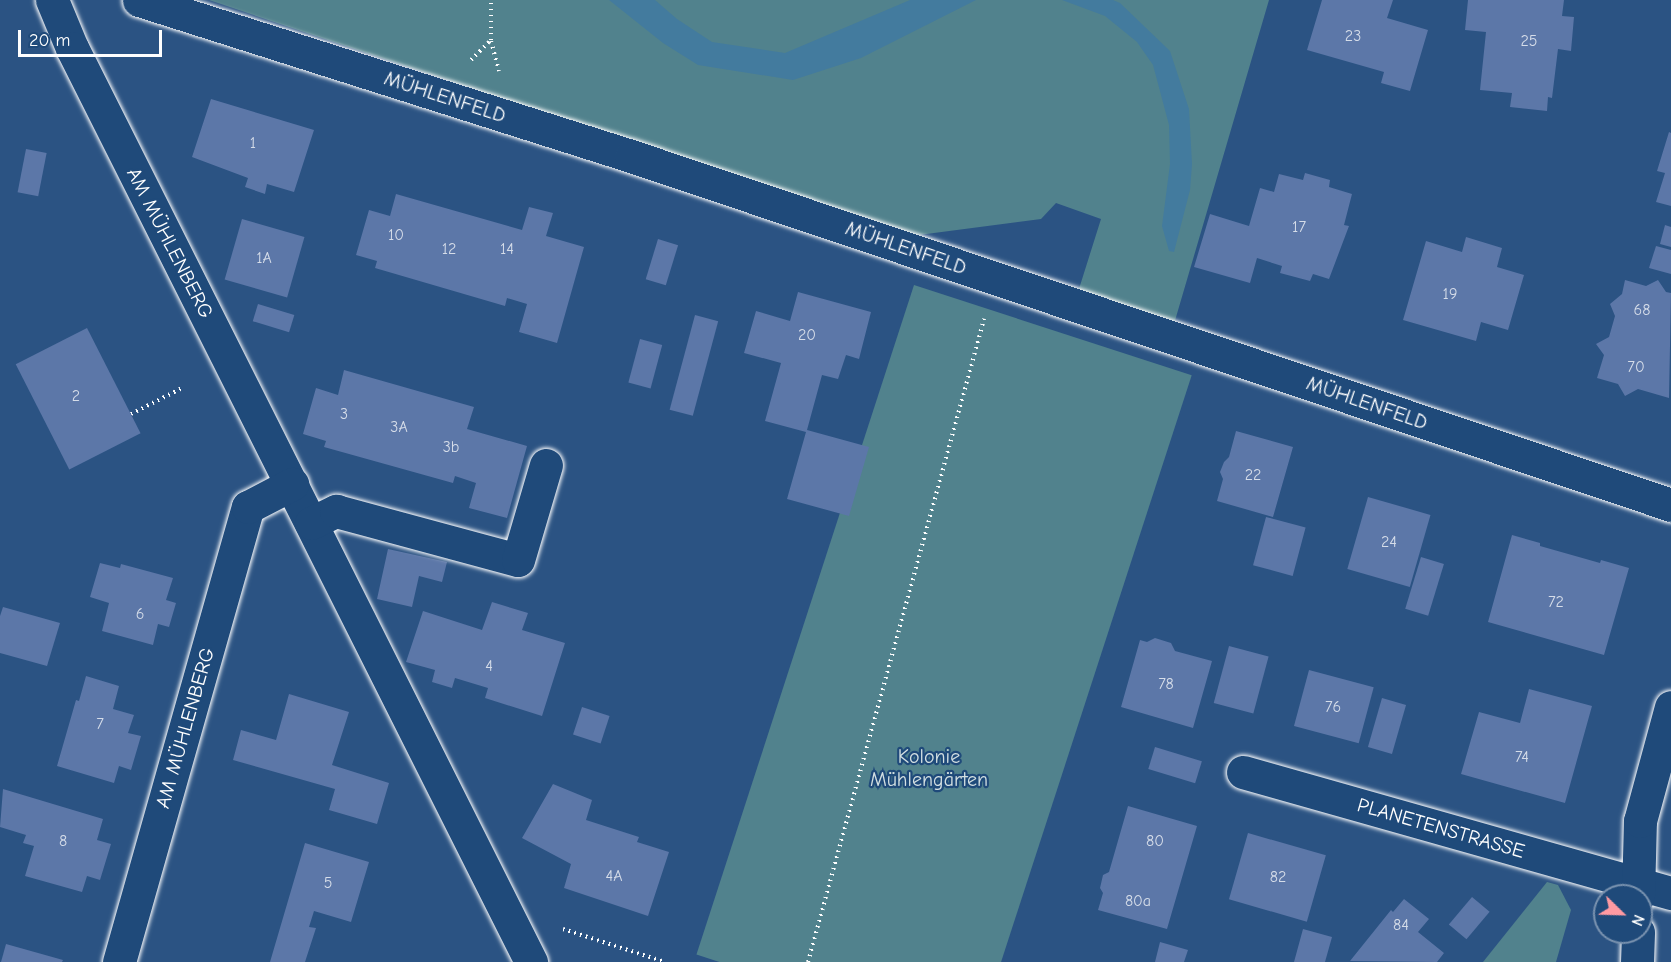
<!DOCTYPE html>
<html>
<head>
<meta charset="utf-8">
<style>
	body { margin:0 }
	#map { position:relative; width:1671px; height:962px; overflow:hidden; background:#2b5383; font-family:"Comic Neue",sans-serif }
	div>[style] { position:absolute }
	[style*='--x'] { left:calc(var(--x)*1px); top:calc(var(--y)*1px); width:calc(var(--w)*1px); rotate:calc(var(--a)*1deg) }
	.green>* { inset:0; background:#51828d; transform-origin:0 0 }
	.water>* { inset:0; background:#437b9e }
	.building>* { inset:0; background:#5c77a8; transform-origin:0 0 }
	.path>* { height:4px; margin-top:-2px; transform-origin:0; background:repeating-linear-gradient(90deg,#fff 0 1.5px,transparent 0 6px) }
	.roads { filter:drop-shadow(0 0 2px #fff) drop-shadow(0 0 2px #fff) }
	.minor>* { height:33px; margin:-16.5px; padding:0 16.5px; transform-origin:16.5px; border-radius:16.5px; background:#1f4a7a }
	span { translate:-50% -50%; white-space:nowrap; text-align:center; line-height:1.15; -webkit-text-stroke:4.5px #1f4a7a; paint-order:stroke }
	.number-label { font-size:16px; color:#d6dde9 }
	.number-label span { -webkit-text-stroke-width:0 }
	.street-label { font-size:20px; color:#fff }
	.park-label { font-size:20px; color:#d4e0e2 }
	.north { position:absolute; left:1593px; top:884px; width:60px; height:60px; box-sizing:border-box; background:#1f4a7a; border:2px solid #7992af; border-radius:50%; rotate:113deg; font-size:16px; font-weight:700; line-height:24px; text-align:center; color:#fff }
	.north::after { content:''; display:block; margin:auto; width:21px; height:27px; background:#ff9aa2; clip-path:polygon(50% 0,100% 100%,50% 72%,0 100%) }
	.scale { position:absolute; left:18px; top:30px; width:144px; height:27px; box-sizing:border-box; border:3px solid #fff; border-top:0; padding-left:8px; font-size:18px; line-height:21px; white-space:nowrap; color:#fff; -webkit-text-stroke:4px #1f4a7a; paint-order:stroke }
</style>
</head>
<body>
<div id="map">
	<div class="green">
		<i style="clip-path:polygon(209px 0,1269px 0,1174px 324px,1078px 292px,1101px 219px,1056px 203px,1041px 219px,911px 236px)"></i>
		<i style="left:914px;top:285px;width:292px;height:704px;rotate:18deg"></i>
		<i style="clip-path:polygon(1547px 882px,1558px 885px,1571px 910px,1556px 962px,1483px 962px)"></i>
	</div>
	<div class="water">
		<i style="clip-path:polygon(609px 0,655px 0,677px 19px,712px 42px,785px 53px,910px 0,976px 0,861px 58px,793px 80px,698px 65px,663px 43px)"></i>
		<i style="clip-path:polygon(1062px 0,1113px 0,1120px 3px,1170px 51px,1189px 109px,1192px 164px,1190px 190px,1174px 252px,1169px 251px,1162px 226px,1170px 164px,1169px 125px,1153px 65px,1137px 42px,1105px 16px)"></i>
	</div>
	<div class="building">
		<i style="clip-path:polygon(1322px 0,1393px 0,1387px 18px,1428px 30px,1410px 91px,1381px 83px,1384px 72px,1307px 50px)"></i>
		<i style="clip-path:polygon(1468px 0,1564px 0,1562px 16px,1574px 17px,1571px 51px,1558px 49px,1552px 98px,1548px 97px,1547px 111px,1510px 107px,1512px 93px,1480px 90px,1486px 32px,1465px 30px)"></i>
		<i style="clip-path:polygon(211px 99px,314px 130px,294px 192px,267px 184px,265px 194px,245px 187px,248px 178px,192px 157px)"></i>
		<i style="clip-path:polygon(1669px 132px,1671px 133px,1671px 206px,1656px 202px,1665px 173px,1657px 171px)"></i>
		<i style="left:26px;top:149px;width:21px;height:44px;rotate:11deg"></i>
		<i style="clip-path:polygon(1305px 173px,1330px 180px,1329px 187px,1352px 194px,1344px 225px,1349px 226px,1329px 279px,1313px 274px,1310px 281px,1280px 273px,1282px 266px,1257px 258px,1250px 283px,1194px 267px,1210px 214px,1249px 226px,1260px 188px,1274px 192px,1279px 174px,1303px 180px)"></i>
		<i style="clip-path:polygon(396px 194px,522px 230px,529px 207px,553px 213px,546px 236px,584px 247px,557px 343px,519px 332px,527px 304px,507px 298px,505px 306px,375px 268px,377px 261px,356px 255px,369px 210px,390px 216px)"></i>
		<i style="left:242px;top:219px;width:65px;height:63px;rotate:16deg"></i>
		<i style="clip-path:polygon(1665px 225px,1671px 227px,1671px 247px,1660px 244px)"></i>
		<i style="clip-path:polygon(1466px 237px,1502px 248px,1497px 267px,1524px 275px,1508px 330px,1481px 322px,1476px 341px,1403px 320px,1426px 241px,1462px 252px)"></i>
		<i style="left:658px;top:239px;width:21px;height:42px;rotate:17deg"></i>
		<i style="clip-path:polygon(1656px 246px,1671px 250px,1671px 274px,1649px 268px)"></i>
		<i style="clip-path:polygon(1625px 280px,1646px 286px,1658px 280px,1666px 292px,1671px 293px,1669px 398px,1638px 389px,1625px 396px,1618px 384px,1597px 378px,1604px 355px,1596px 344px,1609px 337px,1615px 316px,1610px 304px,1622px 294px)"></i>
		<i style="clip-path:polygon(798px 292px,871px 312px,859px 359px,846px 355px,838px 379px,822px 375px,807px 430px,869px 447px,849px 516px,787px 499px,806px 432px,765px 421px,781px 363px,744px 353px,756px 311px,790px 321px)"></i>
		<i style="left:258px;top:304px;width:38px;height:18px;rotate:17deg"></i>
		<i style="left:695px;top:315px;width:24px;height:98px;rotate:15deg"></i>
		<i style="left:87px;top:328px;width:118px;height:80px;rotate:63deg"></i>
		<i style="left:640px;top:339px;width:23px;height:45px;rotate:15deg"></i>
		<i style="clip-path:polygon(344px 370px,474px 407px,467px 429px,527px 446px,507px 518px,469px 508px,476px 483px,455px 476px,453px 483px,324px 447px,326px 441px,303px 434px,316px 388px,338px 395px)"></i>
		<i style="clip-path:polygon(1236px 431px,1293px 447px,1273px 517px,1217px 501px,1223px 479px,1220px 472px,1224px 462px,1229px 457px)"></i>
		<i style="left:1368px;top:497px;width:65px;height:75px;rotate:16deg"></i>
		<i style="left:1266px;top:517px;width:41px;height:50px;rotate:15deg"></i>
		<i style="clip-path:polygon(1512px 535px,1540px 543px,1540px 546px,1600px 563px,1601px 560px,1629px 568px,1604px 655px,1488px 622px)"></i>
		<i style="clip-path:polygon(388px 549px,447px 562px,442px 582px,419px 576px,412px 607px,377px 599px)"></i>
		<i style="left:1421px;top:557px;width:24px;height:54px;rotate:17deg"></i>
		<i style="clip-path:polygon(100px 563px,120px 568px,121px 564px,173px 578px,166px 600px,176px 603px,169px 627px,158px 624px,153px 645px,102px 631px,109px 603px,90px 597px)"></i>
		<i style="clip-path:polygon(492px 602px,528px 613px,522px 630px,565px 643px,542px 716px,485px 698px,488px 688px,455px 678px,452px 688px,432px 682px,435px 670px,406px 662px,423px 611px,482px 630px)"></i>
		<i style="clip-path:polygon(3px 607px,60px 623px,47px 666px,0 653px,0 616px)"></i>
		<i style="clip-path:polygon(1155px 638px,1171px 643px,1175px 651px,1212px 661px,1193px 728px,1121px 707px,1140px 640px,1147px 642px)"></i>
		<i style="left:1229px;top:646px;width:41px;height:59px;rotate:15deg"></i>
		<i style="left:1309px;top:670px;width:67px;height:58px;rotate:15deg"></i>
		<i style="clip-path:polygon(86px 676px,119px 686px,113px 709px,134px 715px,128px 733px,141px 736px,131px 770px,119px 766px,114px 783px,57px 766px,76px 700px,79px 701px)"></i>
		<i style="clip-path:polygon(1529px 689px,1592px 706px,1565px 803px,1461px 774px,1479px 712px,1520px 723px)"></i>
		<i style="clip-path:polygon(289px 694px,349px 712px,332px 765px,389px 783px,377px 824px,329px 810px,335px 789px,233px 760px,241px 730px,276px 740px)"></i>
		<i style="left:1382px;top:698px;width:25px;height:51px;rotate:16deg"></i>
		<i style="left:582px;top:707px;width:29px;height:29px;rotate:18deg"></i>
		<i style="left:1155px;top:747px;width:49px;height:23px;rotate:17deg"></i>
		<i style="clip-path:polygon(553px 784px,592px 800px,586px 820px,639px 837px,637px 842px,669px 852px,648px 916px,564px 888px,571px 864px,522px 838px)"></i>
		<i style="clip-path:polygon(3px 789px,103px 819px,97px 840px,111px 844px,100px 880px,87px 876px,82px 892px,25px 876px,34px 846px,23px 843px,26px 835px,0 827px)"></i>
		<i style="clip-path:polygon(1128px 806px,1197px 826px,1167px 929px,1098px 910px,1103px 893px,1100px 888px,1103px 875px,1109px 872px)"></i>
		<i style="left:1248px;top:833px;width:81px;height:69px;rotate:16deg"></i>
		<i style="clip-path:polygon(305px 843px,369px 862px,351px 922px,314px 911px,309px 927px,316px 928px,305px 962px,270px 962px)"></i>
		<i style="left:1472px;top:897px;width:23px;height:36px;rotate:40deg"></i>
		<i style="clip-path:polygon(1404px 899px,1429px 919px,1418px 932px,1444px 953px,1437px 962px,1350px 961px,1391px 910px,1393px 912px)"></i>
		<i style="clip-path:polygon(1303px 929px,1332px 937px,1325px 962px,1294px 962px)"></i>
		<i style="clip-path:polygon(1160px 942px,1188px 950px,1184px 962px,1155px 962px)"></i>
		<i style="clip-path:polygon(6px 944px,63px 960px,62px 962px,1px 962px)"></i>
	</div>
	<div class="path">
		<i style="--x:491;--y:41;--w:31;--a:75"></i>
		<i style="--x:471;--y:60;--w:28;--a:-45"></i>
		<i style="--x:491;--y:40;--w:40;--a:-90"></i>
		<i style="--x:131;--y:414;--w:57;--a:-27"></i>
		<i style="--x:563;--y:929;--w:107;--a:17.9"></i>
		<i style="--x:808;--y:962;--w:667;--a:-74.69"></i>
	</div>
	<div class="roads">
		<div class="minor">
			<i style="--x:52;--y:0;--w:52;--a:67.4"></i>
			<i style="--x:72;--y:48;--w:1023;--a:63.33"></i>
			<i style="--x:139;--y:0;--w:516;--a:17.59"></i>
			<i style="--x:631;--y:156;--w:1097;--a:18.55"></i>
			<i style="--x:311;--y:523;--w:28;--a:-26"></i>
			<i style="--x:336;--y:511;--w:188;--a:15.1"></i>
			<i style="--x:518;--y:560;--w:99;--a:-73.6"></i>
			<i style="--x:1243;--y:772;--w:445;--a:15.8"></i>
			<i style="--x:1638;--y:896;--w:75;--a:-88.5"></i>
			<i style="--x:1640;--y:821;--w:118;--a:-74.8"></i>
			<i style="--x:119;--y:962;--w:473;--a:-74.2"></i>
			<i style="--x:248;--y:507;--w:50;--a:-27.6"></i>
			<i style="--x:1637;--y:962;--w:30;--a:-88"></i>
		</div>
	</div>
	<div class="number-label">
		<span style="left:1353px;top:36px">23</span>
		<span style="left:1529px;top:41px">25</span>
		<span style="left:253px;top:143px">1</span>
		<span style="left:1299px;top:227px">17</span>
		<span style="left:396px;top:235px">10</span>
		<span style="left:449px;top:249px">12</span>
		<span style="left:507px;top:249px">14</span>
		<span style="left:264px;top:258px">1A</span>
		<span style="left:1450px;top:294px">19</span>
		<span style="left:1642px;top:310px">68</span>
		<span style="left:807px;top:335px">20</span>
		<span style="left:1636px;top:367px">70</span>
		<span style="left:76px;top:396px">2</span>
		<span style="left:344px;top:414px">3</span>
		<span style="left:399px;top:427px">3A</span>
		<span style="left:451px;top:447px">3b</span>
		<span style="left:1253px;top:475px">22</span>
		<span style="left:1389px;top:542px">24</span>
		<span style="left:1556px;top:602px">72</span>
		<span style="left:140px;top:614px">6</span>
		<span style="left:489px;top:666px">4</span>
		<span style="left:1166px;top:684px">78</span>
		<span style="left:1333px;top:707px">76</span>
		<span style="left:100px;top:724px">7</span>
		<span style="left:1522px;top:757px">74</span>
		<span style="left:63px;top:841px">8</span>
		<span style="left:1155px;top:841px">80</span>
		<span style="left:614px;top:876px">4A</span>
		<span style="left:1278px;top:877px">82</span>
		<span style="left:328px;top:883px">5</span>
		<span style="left:1138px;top:901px">80a</span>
		<span style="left:1401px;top:925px">84</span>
	</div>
	<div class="street-label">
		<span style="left:445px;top:97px;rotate:18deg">MÜHLENFELD</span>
		<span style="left:170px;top:243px;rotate:63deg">AM MÜHLENBERG</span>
		<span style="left:906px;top:248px;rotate:19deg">MÜHLENFELD</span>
		<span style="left:1367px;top:403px;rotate:19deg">MÜHLENFELD</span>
		<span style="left:185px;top:728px;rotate:-74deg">AM MÜHLENBERG</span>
		<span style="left:1441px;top:828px;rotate:16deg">PLANETENSTRASSE</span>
	</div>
	<div class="park-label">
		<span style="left:929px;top:768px">Kolonie<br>Mühlengärten</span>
	</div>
	<div class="north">N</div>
	<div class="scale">20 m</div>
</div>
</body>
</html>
